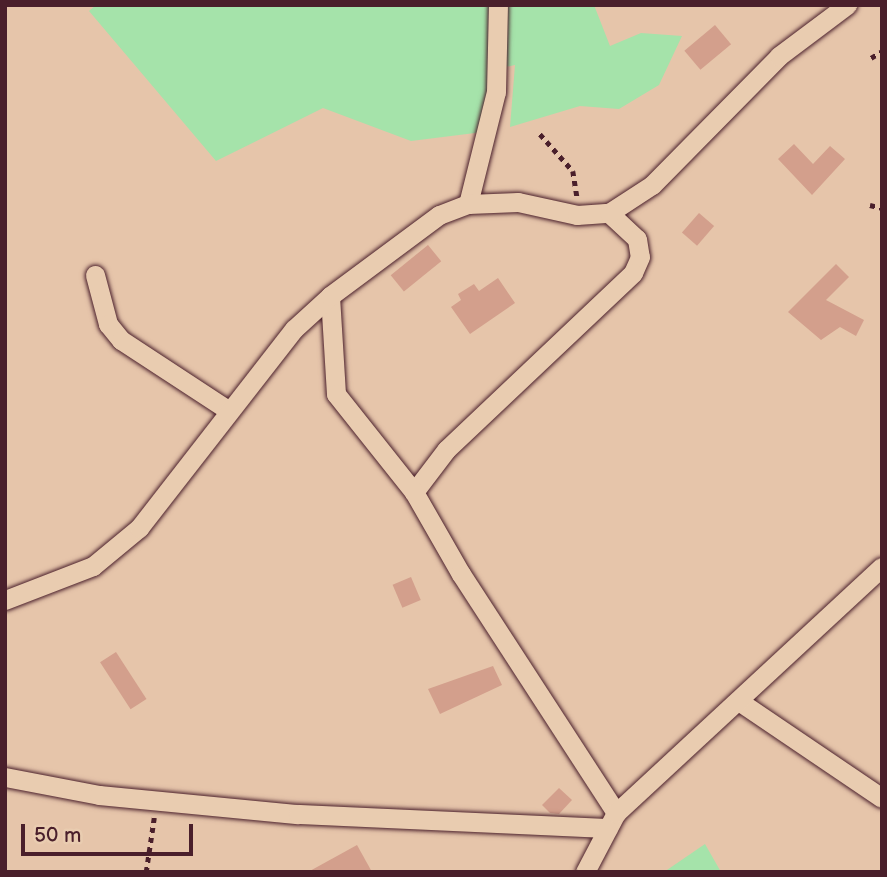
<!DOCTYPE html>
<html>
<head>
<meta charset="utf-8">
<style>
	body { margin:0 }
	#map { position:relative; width:887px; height:877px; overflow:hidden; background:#e6c5aa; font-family:"Balsamiq Sans",sans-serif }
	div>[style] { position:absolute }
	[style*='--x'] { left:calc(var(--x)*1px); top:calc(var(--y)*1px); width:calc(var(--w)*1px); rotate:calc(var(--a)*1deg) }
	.green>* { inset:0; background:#a5e3aa }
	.building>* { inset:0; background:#d39f8c; transform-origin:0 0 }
	.path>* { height:4.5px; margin-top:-2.25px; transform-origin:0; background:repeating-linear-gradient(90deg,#4a1f2b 0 5px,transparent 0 10px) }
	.roads { filter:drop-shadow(0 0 2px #4a1f2b) drop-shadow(0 0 2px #4a1f2b) }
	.street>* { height:19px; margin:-9.5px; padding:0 9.5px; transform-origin:9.5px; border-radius:9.5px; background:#e9ccb0 }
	span { translate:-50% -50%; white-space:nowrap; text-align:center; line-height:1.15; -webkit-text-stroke:5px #e9ccb0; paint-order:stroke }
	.frame { position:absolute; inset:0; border:7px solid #4a1f2b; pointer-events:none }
	.scale { position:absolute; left:21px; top:824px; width:172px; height:32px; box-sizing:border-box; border:4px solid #4a1f2b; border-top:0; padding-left:9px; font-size:21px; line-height:24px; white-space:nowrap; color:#4a1f2b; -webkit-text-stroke:5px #e9ccb0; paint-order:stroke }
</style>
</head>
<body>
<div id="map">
	<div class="green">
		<i style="clip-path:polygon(96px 5px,594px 5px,610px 46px,641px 33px,682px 36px,659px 85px,619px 109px,580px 106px,510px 127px,515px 65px,490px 70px,483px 132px,411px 141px,323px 108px,216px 161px,89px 11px)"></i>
		<i style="clip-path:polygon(705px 844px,721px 872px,664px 872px)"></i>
	</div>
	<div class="building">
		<i style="left:715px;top:25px;width:25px;height:40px;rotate:50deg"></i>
		<i style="clip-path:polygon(794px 144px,813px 164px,830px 146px,845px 159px,812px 195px,778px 159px)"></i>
		<i style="left:699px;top:213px;width:20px;height:26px;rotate:41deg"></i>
		<i style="left:428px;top:245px;width:21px;height:48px;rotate:51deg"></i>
		<i style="clip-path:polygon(836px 264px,849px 277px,826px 300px,864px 320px,856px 336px,840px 327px,821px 340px,788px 312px)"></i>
		<i style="clip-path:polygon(498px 278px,515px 303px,470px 334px,451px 307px,461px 300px,458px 294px,474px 284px,479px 291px)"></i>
		<i style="left:411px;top:577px;width:25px;height:20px;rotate:67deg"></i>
		<i style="left:116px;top:652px;width:56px;height:19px;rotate:57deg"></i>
		<i style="clip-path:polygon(493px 666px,502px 685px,440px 714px,428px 689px)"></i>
		<i style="clip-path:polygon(559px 788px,572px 800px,559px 814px,550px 813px,542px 805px)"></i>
		<i style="clip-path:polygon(357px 845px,372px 872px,308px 872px)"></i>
	</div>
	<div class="path">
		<i style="--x:871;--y:58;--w:13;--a:-32"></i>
		<i style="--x:540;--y:134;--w:50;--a:48.3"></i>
		<i style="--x:573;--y:171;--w:26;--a:81"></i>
		<i style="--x:870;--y:205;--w:12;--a:14"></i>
		<i style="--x:146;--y:872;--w:55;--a:-81.6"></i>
	</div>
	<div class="roads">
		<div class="street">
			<i style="--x:468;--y:204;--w:115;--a:-76"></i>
			<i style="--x:496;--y:92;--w:87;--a:-88.7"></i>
			<i style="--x:609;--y:213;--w:38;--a:43"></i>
			<i style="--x:637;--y:239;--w:18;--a:81"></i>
			<i style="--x:640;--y:257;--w:17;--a:114"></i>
			<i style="--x:633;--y:273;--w:257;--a:136.6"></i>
			<i style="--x:446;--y:450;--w:53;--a:127.3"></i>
			<i style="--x:414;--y:492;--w:95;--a:60.2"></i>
			<i style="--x:461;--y:574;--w:285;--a:57"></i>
			<i style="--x:95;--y:275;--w:51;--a:75.1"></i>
			<i style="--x:108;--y:324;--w:21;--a:51"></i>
			<i style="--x:121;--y:340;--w:128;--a:33.2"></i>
			<i style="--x:330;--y:296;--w:98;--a:86.5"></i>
			<i style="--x:336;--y:394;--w:125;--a:51.5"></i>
			<i style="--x:5;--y:600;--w:94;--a:-21.1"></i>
			<i style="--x:93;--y:566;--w:60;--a:-39.6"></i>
			<i style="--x:139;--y:528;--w:252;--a:-52.1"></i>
			<i style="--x:294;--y:329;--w:49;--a:-42.5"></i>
			<i style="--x:330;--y:296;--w:136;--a:-36.6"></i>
			<i style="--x:439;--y:215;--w:31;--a:-21"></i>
			<i style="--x:468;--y:204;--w:50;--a:-2.3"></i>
			<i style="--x:518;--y:202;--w:60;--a:12.4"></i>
			<i style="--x:577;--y:215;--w:32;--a:-4"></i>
			<i style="--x:609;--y:213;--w:51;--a:-33.1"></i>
			<i style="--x:652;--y:185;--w:181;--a:-45.4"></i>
			<i style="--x:779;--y:56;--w:85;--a:-36.9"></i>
			<i style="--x:740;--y:702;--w:171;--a:34.1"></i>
			<i style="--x:5;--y:777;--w:96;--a:10.8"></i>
			<i style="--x:99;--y:795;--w:200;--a:5.5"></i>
			<i style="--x:298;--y:814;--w:310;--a:2.6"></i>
			<i style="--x:585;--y:872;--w:67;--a:-62.3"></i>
			<i style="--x:616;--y:813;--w:362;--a:-42.8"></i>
		</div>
	</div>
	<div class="frame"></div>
	<div class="scale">50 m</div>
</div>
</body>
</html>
